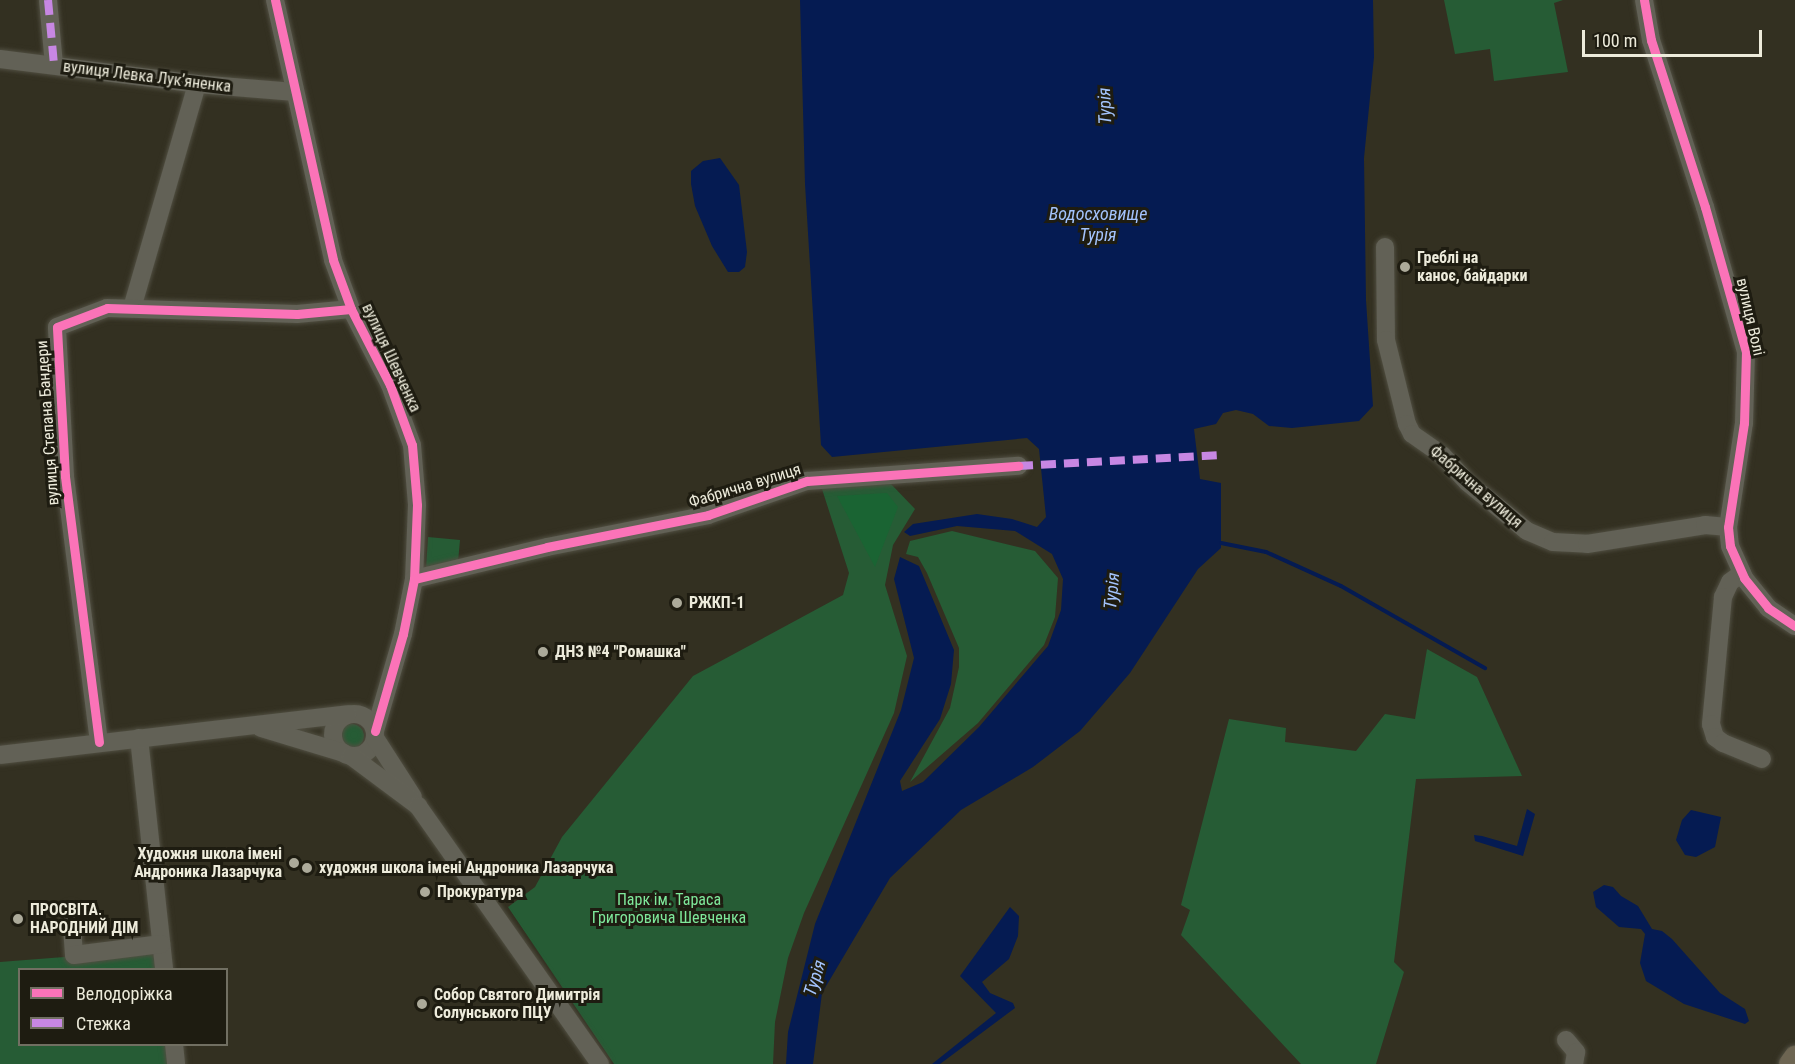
<!DOCTYPE html>
<html>
<head>
<meta charset="utf-8">
<style>
	body { margin:0 }
	#map { position:relative; width:1795px; height:1064px; overflow:hidden; background:#333021; font-family:"Roboto Condensed",sans-serif }
	div>[style] { position:absolute }
	[style*='--x'] { left:calc(var(--x)*1px); top:calc(var(--y)*1px); width:calc(var(--w)*1px); rotate:calc(var(--a)*1deg) }
	.green>* { inset:0; background:#265c35 }
	.round { border-radius:50% }
	.forest>* { inset:0; background:#1a6433 }
	.water>* { inset:0; background:#051b52 }
	.stream>* { height:4px; margin:-2px; padding:0 2px; transform-origin:2px; border-radius:2px; background:#051b52 }
	.roads { filter:drop-shadow(0 0 2px #504e41) drop-shadow(0 0 2px #504e41) }
	.minor>* { height:18px; margin:-9px; padding:0 9px; transform-origin:9px; border-radius:9px; background:#626156 }
	.minor>.ring { margin:-9px; padding:0; box-sizing:content-box; background:none; border:18px solid #626156; border-radius:50% }
	.major>* { height:22px; margin:-11px; padding:0 11px; transform-origin:11px; border-radius:11px; background:#6d6552 }
	.quiet>* { height:8px; margin-top:-4px; transform-origin:0; background:repeating-linear-gradient(90deg,#c787e3 0 15px,transparent 0 23px) }
	.cycleway>* { height:9px; margin:-4.5px; padding:0 4.5px; transform-origin:4.5px; border-radius:4.5px; background:#fb73b8 }
	.dots>* { width:16px; height:16px; translate:-50% -50%; box-sizing:border-box; border:3px solid #1e1c11; border-radius:50% }
	span { translate:-50% -50%; white-space:nowrap; text-align:center; line-height:1.15; -webkit-text-stroke:6px #1e1c11; paint-order:stroke }
	.street-label { font-size:16px; color:#edebdb }
	.poi-label { font-size:16px; color:#edebdb; font-weight:700 }
	.left { translate:0 -50%; text-align:left }
	.right { translate:-100% -50%; text-align:right }
	.park-label { font-size:16px; color:#7fe99b }
	.water-label { font-size:18px; color:#a3c3fc; font-style:italic }
	.legend { position:absolute; left:18px; top:968px; width:210px; height:78px; box-sizing:border-box; background:#1e1c11; border:2px solid #716f62; margin:0; padding:8px 10px; list-style:none; font-size:18px; color:#edebdb }
	.legend li { display:flex; align-items:center; gap:12px; height:30px }
	.legend b { width:30px; border:2px solid #716f62 }
	.scale { position:absolute; left:1582px; top:30px; width:180px; height:27px; box-sizing:border-box; border:3px solid #edebdb; border-top:0; padding-left:8px; font-size:18px; line-height:21px; white-space:nowrap; color:#edebdb; -webkit-text-stroke:4px #1e1c11; paint-order:stroke }
</style>
</head>
<body>
<div id="map">
	<div class="green">
		<i style="clip-path:polygon(1444px 0,1563px 0,1554px 3px,1568px 72px,1494px 81px,1490px 49px,1455px 54px)"></i>
		<i style="clip-path:polygon(891px 484px,915px 509px,893px 545px,885px 585px,907px 656px,894px 713px,804px 913px,788px 958px,775px 1022px,773px 1064px,614px 1064px,508px 907px,535px 887px,562px 837px,693px 676px,843px 595px,849px 573px,821px 486px)"></i>
		<i style="clip-path:polygon(952px 531px,1035px 551px,1058px 578px,1055px 617px,1044px 645px,978px 723px,910px 782px,950px 708px,959px 667px,959px 648px,927px 573px,918px 557px,906px 554px,910px 541px)"></i>
		<i style="clip-path:polygon(428px 537px,460px 540px,458px 562px,426px 568px)"></i>
		<i style="clip-path:polygon(1427px 649px,1477px 677px,1522px 776px,1416px 779px,1394px 962px,1404px 972px,1376px 1064px,1301px 1064px,1181px 935px,1190px 910px,1181px 905px,1229px 719px,1286px 728px,1285px 742px,1356px 751px,1385px 714px,1415px 719px)"></i>
		<i class="round" style="left:340px;top:724px;width:24px;height:24px"></i>
		<i style="clip-path:polygon(154px 950px,157px 969px,20px 970px,20px 1044px,166px 1045px,168px 1064px,0 1064px,0 962px)"></i>
	</div>
	<div class="forest">
		<i style="clip-path:polygon(887px 493px,898px 507px,875px 567px,837px 496px)"></i>
	</div>
	<div class="water">
		<i style="clip-path:polygon(800px 0,1373px 0,1374px 57px,1364px 158px,1366px 300px,1373px 406px,1359px 421px,1292px 428px,1269px 426px,1253px 414px,1236px 410px,1223px 413px,1216px 424px,1194px 429px,1200px 479px,1221px 483px,1221px 548px,1198px 569px,1130px 673px,1080px 731px,1033px 767px,961px 810px,890px 878px,822px 993px,813px 1064px,786px 1064px,788px 1032px,815px 924px,901px 710px,914px 658px,894px 579px,900px 557px,919px 566px,954px 650px,951px 684px,940px 719px,900px 781px,902px 791px,923px 782px,979px 727px,1048px 646px,1061px 610px,1063px 579px,1052px 554px,1015px 531px,957px 526px,910px 536px,904px 532px,913px 524px,977px 514px,1012px 519px,1037px 527px,1046px 517px,1039px 449px,1027px 438px,832px 457px,821px 445px,805px 184px)"></i>
		<i style="clip-path:polygon(720px 158px,739px 185px,747px 252px,745px 267px,739px 272px,728px 272px,712px 246px,695px 206px,691px 184px,691px 171px,703px 161px)"></i>
		<i style="clip-path:polygon(1527px 809px,1535px 814px,1523px 856px,1475px 841px,1474px 835px,1482px 836px,1517px 846px)"></i>
		<i style="clip-path:polygon(1691px 810px,1721px 817px,1715px 847px,1696px 857px,1685px 855px,1676px 840px,1682px 820px)"></i>
		<i style="clip-path:polygon(1604px 885px,1613px 887px,1621px 896px,1638px 906px,1652px 929px,1662px 931px,1672px 939px,1720px 993px,1745px 1009px,1749px 1021px,1745px 1024px,1684px 1004px,1646px 981px,1640px 963px,1645px 934px,1641px 929px,1619px 927px,1596px 907px,1593px 892px)"></i>
		<i style="clip-path:polygon(1010px 907px,1019px 916px,1018px 936px,1009px 959px,982px 982px,990px 993px,1013px 1003px,1015px 1008px,940px 1064px,932px 1064px,996px 1013px,960px 976px)"></i>
	</div>
	<div class="stream">
		<i style="--x:1221;--y:543;--w:46;--a:11.3"></i>
		<i style="--x:1266;--y:552;--w:82;--a:24.4"></i>
		<i style="--x:1341;--y:586;--w:166;--a:29.7"></i>
	</div>
	<div class="roads">
		<div class="minor">
			<i style="--x:48;--y:0;--w:65;--a:84.7"></i>
			<i style="--x:275;--y:0;--w:266;--a:77.4"></i>
			<i style="--x:333;--y:260;--w:52;--a:69.8"></i>
			<i style="--x:351;--y:309;--w:85;--a:62.8"></i>
			<i style="--x:390;--y:385;--w:64;--a:69.9"></i>
			<i style="--x:412;--y:445;--w:60;--a:85.2"></i>
			<i style="--x:417;--y:505;--w:74;--a:92.3"></i>
			<i style="--x:414;--y:579;--w:56;--a:101.3"></i>
			<i style="--x:403;--y:634;--w:101;--a:106.1"></i>
			<i style="--x:1644;--y:0;--w:41;--a:80.1"></i>
			<i style="--x:1651;--y:40;--w:176;--a:72.1"></i>
			<i style="--x:1705;--y:207;--w:151;--a:74.2"></i>
			<i style="--x:1746;--y:352;--w:71;--a:91.6"></i>
			<i style="--x:1744;--y:423;--w:105;--a:98.7"></i>
			<i style="--x:1728;--y:527;--w:19;--a:84"></i>
			<i style="--x:1730;--y:546;--w:35;--a:66"></i>
			<i style="--x:1744;--y:578;--w:38;--a:51"></i>
			<i style="--x:1768;--y:608;--w:32;--a:34"></i>
			<i style="--x:0;--y:59;--w:199;--a:7.2"></i>
			<i style="--x:197;--y:84;--w:98;--a:4.7"></i>
			<i style="--x:1385;--y:247;--w:93;--a:89.4"></i>
			<i style="--x:1386;--y:340;--w:87;--a:76"></i>
			<i style="--x:1407;--y:424;--w:11;--a:63"></i>
			<i style="--x:1412;--y:434;--w:37;--a:35"></i>
			<i style="--x:1442;--y:455;--w:37;--a:47"></i>
			<i style="--x:1467;--y:482;--w:77;--a:39.2"></i>
			<i style="--x:1527;--y:531;--w:28;--a:23"></i>
			<i style="--x:1553;--y:542;--w:34;--a:3"></i>
			<i style="--x:1587;--y:544;--w:120;--a:-9.1"></i>
			<i style="--x:1705;--y:525;--w:23;--a:5"></i>
			<i style="--x:132;--y:308;--w:233;--a:-73.8"></i>
			<i style="--x:1742;--y:573;--w:15;--a:143"></i>
			<i style="--x:1730;--y:582;--w:17;--a:115"></i>
			<i style="--x:1723;--y:597;--w:128;--a:95.4"></i>
			<i style="--x:1711;--y:724;--w:14;--a:73"></i>
			<i style="--x:1715;--y:737;--w:10;--a:37"></i>
			<i style="--x:1723;--y:743;--w:42;--a:22.3"></i>
			<i style="--x:414;--y:579;--w:137;--a:-13.5"></i>
			<i style="--x:547;--y:547;--w:164;--a:-11.2"></i>
			<i style="--x:708;--y:515;--w:105;--a:-19"></i>
			<i style="--x:807;--y:481;--w:212;--a:-4.1"></i>
			<i class="ring" style="left:333px;top:714px;width:24px;height:24px"></i>
			<i style="--x:261;--y:728;--w:87;--a:16.8"></i>
			<i style="--x:139;--y:738;--w:233;--a:83.8"></i>
			<i style="--x:375;--y:738;--w:70;--a:57.2"></i>
			<i style="--x:99;--y:742;--w:268;--a:-97.3"></i>
			<i style="--x:65;--y:476;--w:149;--a:-93.1"></i>
			<i style="--x:57;--y:327;--w:53;--a:-20.8"></i>
			<i style="--x:107;--y:308;--w:190;--a:1.8"></i>
			<i style="--x:297;--y:314;--w:54;--a:-5.3"></i>
			<i style="--x:0;--y:755;--w:350;--a:-6.7"></i>
			<i style="--x:351;--y:756;--w:84;--a:36.7"></i>
			<i style="--x:418;--y:806;--w:316;--a:54.8"></i>
			<i style="--x:71;--y:913;--w:42;--a:85.9"></i>
			<i style="--x:74;--y:955;--w:88;--a:-7.2"></i>
			<i style="--x:1566;--y:1040;--w:16;--a:50"></i>
			<i style="--x:1576;--y:1052;--w:12;--a:99"></i>
			<i style="--x:174;--y:1044;--w:20;--a:84"></i>
		</div>
		<div class="major">
			<i style="--x:1790;--y:1064;--w:9;--a:-54"></i>
		</div>
	</div>
	<div class="quiet">
		<i style="--x:48;--y:0;--w:65;--a:84.7"></i>
		<i style="--x:1018;--y:466;--w:204;--a:-3.1"></i>
	</div>
	<div class="cycleway">
		<i style="--x:275;--y:0;--w:266;--a:77.4"></i>
		<i style="--x:333;--y:260;--w:52;--a:69.8"></i>
		<i style="--x:351;--y:309;--w:85;--a:62.8"></i>
		<i style="--x:390;--y:385;--w:64;--a:69.9"></i>
		<i style="--x:412;--y:445;--w:60;--a:85.2"></i>
		<i style="--x:417;--y:505;--w:74;--a:92.3"></i>
		<i style="--x:414;--y:579;--w:56;--a:101.3"></i>
		<i style="--x:403;--y:634;--w:101;--a:106.1"></i>
		<i style="--x:1644;--y:0;--w:41;--a:80.1"></i>
		<i style="--x:1651;--y:40;--w:176;--a:72.1"></i>
		<i style="--x:1705;--y:207;--w:151;--a:74.2"></i>
		<i style="--x:1746;--y:352;--w:71;--a:91.6"></i>
		<i style="--x:1744;--y:423;--w:105;--a:98.7"></i>
		<i style="--x:1728;--y:527;--w:19;--a:84"></i>
		<i style="--x:1730;--y:546;--w:35;--a:66"></i>
		<i style="--x:1744;--y:578;--w:38;--a:51"></i>
		<i style="--x:1768;--y:608;--w:32;--a:34"></i>
		<i style="--x:414;--y:579;--w:137;--a:-13.5"></i>
		<i style="--x:547;--y:547;--w:164;--a:-11.2"></i>
		<i style="--x:708;--y:515;--w:105;--a:-19"></i>
		<i style="--x:807;--y:481;--w:212;--a:-4.1"></i>
		<i style="--x:99;--y:742;--w:268;--a:-97.3"></i>
		<i style="--x:65;--y:476;--w:149;--a:-93.1"></i>
		<i style="--x:57;--y:327;--w:53;--a:-20.8"></i>
		<i style="--x:107;--y:308;--w:190;--a:1.8"></i>
		<i style="--x:297;--y:314;--w:54;--a:-5.3"></i>
	</div>
	<div class="dots">
		<i style="left:1405px;top:267px;background:#acaa9a"></i>
		<i style="left:677px;top:603px;background:#acaa9a"></i>
		<i style="left:543px;top:652px;background:#acaa9a"></i>
		<i style="left:294px;top:863px;background:#acaa9a"></i>
		<i style="left:307px;top:868px;background:#acaa9a"></i>
		<i style="left:425px;top:892px;background:#acaa9a"></i>
		<i style="left:18px;top:919px;background:#acaa9a"></i>
		<i style="left:422px;top:1004px;background:#acaa9a"></i>
	</div>
	<div class="street-label">
		<span style="left:147px;top:77px;rotate:7deg">вулиця Левка Лукʼяненка</span>
		<span style="left:1750px;top:317px;rotate:77deg">вулиця Волі</span>
		<span style="left:391px;top:358px;rotate:65deg">вулиця Шевченка</span>
		<span style="left:48px;top:423px;rotate:-94deg">вулиця Степана Бандери</span>
		<span style="left:745px;top:486px;rotate:-17deg">Фабрична вулиця</span>
		<span style="left:1476px;top:487px;rotate:41deg">Фабрична вулиця</span>
	</div>
	<div class="poi-label">
		<span class="left" style="left:1417px;top:267px">Греблі на<br>каноє, байдарки</span>
		<span class="left" style="left:689px;top:603px">РЖКП-1</span>
		<span class="left" style="left:555px;top:652px">ДНЗ №4 "Ромашка"</span>
		<span class="right" style="left:282px;top:863px">Художня школа імені<br>Андроника Лазарчука</span>
		<span class="left" style="left:319px;top:868px">художня школа імені Андроника Лазарчука</span>
		<span class="left" style="left:437px;top:892px">Прокуратура</span>
		<span class="left" style="left:30px;top:919px">ПРОСВІТА,<br>НАРОДНИЙ ДІМ</span>
		<span class="left" style="left:434px;top:1004px">Собор Святого Димитрія<br>Солунського ПЦУ</span>
	</div>
	<div class="park-label">
		<span style="left:669px;top:909px">Парк ім. Тараса<br>Григоровича Шевченка</span>
	</div>
	<div class="water-label">
		<span style="left:1105px;top:106px;rotate:-92deg">Турія</span>
		<span style="left:1098px;top:225px">Водосховище<br>Турія</span>
		<span style="left:1112px;top:591px;rotate:-85deg">Турія</span>
		<span style="left:815px;top:978px;rotate:-73deg">Турія</span>
	</div>
	<ul class="legend">
	<li><b style="height:8px;background:#fb73b8"></b>Велодоріжка</li>
	<li><b style="height:8px;background:#c787e3"></b>Стежка</li>
	</ul>
	<div class="scale">100 m</div>
</div>
</body>
</html>
